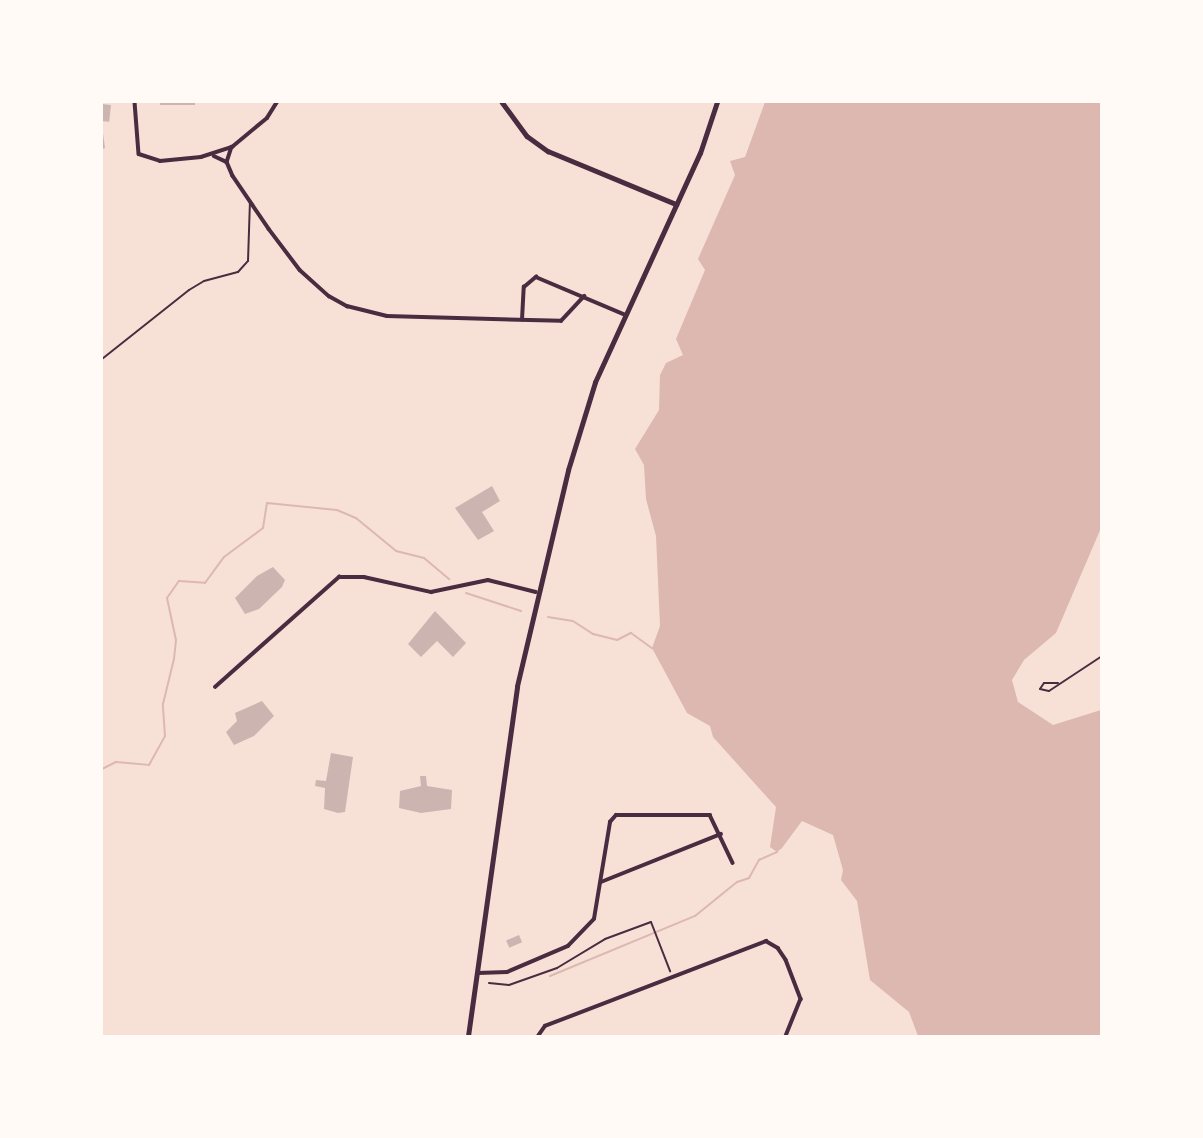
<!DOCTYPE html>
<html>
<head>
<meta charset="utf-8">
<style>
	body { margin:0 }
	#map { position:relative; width:1203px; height:1138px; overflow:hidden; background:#f7e1d7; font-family:Ubuntu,sans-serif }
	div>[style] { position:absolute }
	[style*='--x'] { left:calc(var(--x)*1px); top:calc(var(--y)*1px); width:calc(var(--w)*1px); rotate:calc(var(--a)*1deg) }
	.water>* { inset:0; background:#dcb8b0 }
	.stream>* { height:2px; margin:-1px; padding:0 1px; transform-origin:1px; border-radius:1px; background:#dcb8b0 }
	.building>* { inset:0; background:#ccb4b1; transform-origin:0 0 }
	.path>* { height:2px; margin:-1px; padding:0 1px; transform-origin:1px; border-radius:1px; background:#4a2c40 }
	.service>* { height:2px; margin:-1px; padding:0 1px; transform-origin:1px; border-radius:1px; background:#4a2c40 }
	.minor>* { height:3.5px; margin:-1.75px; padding:0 1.75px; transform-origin:1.75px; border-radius:1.75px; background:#4a2c40 }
	.tertiary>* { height:4.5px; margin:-2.25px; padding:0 2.25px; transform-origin:2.25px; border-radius:2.25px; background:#4a2c40 }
	.secondary>* { height:5px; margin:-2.5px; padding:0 2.5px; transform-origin:2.5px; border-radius:2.5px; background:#4a2c40 }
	span { translate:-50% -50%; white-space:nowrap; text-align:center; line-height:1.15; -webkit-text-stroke:6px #fffaf5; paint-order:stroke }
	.frame { position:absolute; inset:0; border:103px solid #fffaf5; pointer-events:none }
</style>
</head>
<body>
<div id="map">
	<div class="water">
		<i style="clip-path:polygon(765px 102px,1101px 102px,1101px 528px,1056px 633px,1024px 660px,1012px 680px,1018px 702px,1053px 725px,1101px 710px,1101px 1036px,918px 1036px,909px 1012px,870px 980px,857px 901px,841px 880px,843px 870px,833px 835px,802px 821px,782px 848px,777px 852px,770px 847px,776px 807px,713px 737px,710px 726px,687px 713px,652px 648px,660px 626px,656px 536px,646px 499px,644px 465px,635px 449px,659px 410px,660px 375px,666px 363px,683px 355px,676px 339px,705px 270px,698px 259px,735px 175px,730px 161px,745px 157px)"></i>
	</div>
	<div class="stream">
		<i style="--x:466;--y:593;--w:58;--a:18.1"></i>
		<i style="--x:548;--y:617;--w:25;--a:9"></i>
		<i style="--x:573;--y:621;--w:24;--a:33"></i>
		<i style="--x:593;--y:634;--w:25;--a:14"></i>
		<i style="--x:617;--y:640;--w:16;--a:-27"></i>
		<i style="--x:631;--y:633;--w:26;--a:36"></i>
		<i style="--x:102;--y:769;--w:16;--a:-27"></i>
		<i style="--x:116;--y:762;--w:33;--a:5"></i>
		<i style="--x:149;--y:765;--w:33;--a:-61"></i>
		<i style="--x:165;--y:736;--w:32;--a:-94"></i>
		<i style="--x:163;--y:704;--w:46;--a:-76.3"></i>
		<i style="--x:174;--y:659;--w:19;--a:-84"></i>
		<i style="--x:176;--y:640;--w:43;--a:-102.1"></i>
		<i style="--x:167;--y:598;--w:21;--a:-55"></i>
		<i style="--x:179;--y:581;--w:26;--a:4"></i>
		<i style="--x:205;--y:583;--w:32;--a:-54"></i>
		<i style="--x:224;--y:557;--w:49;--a:-36.6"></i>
		<i style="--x:263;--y:528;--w:25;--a:-81"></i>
		<i style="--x:267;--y:503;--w:70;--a:5.7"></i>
		<i style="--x:337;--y:510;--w:21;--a:23"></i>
		<i style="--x:356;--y:518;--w:52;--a:39.5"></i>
		<i style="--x:396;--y:551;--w:29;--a:14"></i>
		<i style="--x:424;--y:558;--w:33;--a:40"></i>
		<i style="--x:550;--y:976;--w:157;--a:-22.5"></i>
		<i style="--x:695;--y:916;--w:54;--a:-39"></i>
		<i style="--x:737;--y:882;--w:13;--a:-18"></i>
		<i style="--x:749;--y:878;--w:21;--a:-61"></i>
		<i style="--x:759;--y:860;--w:20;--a:-24"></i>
	</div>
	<div class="building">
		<i style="left:160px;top:102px;width:35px;height:3px"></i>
		<i style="left:102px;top:104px;width:9px;height:17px;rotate:6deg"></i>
		<i style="clip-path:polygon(102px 126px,105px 148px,102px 149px)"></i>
		<i style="clip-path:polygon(492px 486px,500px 501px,482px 512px,494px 531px,478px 540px,455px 508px)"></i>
		<i style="clip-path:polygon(273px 567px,285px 580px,282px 587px,259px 609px,245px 614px,235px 598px,257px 576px)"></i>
		<i style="clip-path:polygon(435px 611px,466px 643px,453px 657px,437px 641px,421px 657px,408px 644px)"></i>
		<i style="clip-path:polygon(262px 701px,274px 716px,254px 736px,234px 745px,226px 732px,237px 721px,235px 713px)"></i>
		<i style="clip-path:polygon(331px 753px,353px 757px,345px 812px,338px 813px,324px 809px,325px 788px,315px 786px,316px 780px,326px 781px)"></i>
		<i style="clip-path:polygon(420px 776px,426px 776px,427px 786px,452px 790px,451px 809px,421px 813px,399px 808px,400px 791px,421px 786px)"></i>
		<i style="left:519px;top:935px;width:8px;height:14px;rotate:67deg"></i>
	</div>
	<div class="path">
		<i style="--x:1058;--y:683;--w:14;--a:180"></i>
		<i style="--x:1044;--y:683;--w:7;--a:124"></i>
		<i style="--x:1040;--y:689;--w:9;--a:13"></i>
		<i style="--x:1049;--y:691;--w:64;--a:-33.4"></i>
		<i style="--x:489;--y:983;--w:20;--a:6"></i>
		<i style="--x:509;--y:985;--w:51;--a:-19.5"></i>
		<i style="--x:557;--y:968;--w:56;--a:-31.1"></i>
		<i style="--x:605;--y:939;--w:49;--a:-20.3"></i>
		<i style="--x:651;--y:922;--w:53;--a:68.8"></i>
	</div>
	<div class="service">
		<i style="--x:102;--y:359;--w:111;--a:-38.4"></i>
		<i style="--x:189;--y:290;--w:17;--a:-31"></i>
		<i style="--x:204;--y:281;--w:35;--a:-15"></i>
		<i style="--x:238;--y:272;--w:15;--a:-48"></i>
		<i style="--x:248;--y:261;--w:59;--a:-88.1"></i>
	</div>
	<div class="minor">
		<i style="--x:135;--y:102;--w:52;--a:85.6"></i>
		<i style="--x:139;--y:154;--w:22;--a:18"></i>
		<i style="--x:160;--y:161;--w:41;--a:-5.6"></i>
		<i style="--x:201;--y:157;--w:33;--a:-18"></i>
		<i style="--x:232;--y:147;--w:45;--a:-39.6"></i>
		<i style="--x:267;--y:118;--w:19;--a:-58"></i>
		<i style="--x:232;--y:147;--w:16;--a:108"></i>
		<i style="--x:227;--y:162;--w:15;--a:67"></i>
		<i style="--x:233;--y:176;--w:64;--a:55.8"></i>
		<i style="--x:269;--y:229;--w:51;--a:52.9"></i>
		<i style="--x:300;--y:270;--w:39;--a:42"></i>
		<i style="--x:329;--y:296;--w:21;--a:29"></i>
		<i style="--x:347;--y:306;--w:41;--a:14"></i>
		<i style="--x:387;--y:316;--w:174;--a:1.6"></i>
		<i style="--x:561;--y:321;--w:34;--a:-47"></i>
		<i style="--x:214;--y:156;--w:14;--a:25"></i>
		<i style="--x:522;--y:320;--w:33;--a:-87"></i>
		<i style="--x:524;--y:287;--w:16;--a:-40"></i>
		<i style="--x:536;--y:277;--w:98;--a:22.9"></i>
		<i style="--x:215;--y:687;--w:166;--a:-41.6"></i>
		<i style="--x:339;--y:577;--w:25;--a:0"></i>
		<i style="--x:364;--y:577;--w:69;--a:12.6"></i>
		<i style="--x:431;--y:592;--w:58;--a:-11.9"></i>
		<i style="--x:488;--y:580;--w:49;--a:14"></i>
		<i style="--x:601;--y:882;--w:129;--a:-21.8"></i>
		<i style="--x:478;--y:973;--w:29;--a:-2"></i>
		<i style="--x:507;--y:972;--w:66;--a:-23.1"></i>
		<i style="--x:568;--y:946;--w:37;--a:-46"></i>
		<i style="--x:594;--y:919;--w:98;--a:-80.6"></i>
		<i style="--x:610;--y:822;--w:9;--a:-49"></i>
		<i style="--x:616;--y:815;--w:94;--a:0"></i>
		<i style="--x:710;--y:815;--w:53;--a:64.4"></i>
		<i style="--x:538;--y:1036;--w:12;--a:-55"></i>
		<i style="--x:545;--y:1026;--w:237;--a:-21"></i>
		<i style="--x:766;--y:941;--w:14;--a:30"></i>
		<i style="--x:778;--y:948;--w:14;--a:56"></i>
		<i style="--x:786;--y:960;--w:42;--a:69"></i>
		<i style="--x:801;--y:999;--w:40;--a:112"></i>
	</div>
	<div class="tertiary">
		<i style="--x:502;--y:102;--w:42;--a:53.7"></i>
		<i style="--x:527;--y:136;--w:26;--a:36"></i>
		<i style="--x:548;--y:151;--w:139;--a:22.5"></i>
	</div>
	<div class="secondary">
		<i style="--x:468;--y:1036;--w:353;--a:-82"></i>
		<i style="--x:517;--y:686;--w:222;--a:-76.7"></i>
		<i style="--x:568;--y:470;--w:92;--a:-72.9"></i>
		<i style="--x:595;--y:382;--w:252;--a:-65.4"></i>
		<i style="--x:700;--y:153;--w:54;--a:-71.6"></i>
	</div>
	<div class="frame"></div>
</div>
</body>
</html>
